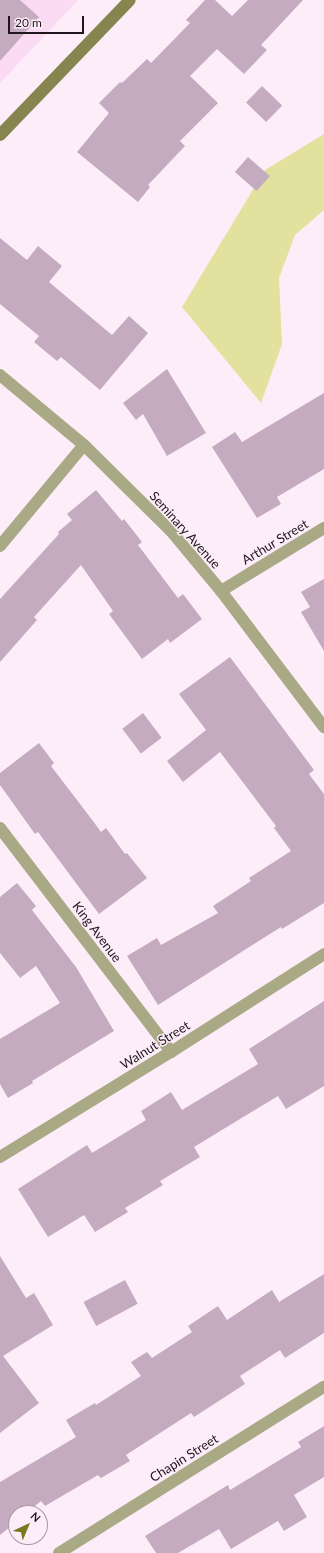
<!DOCTYPE html>
<html>
<head>
<meta charset="utf-8">
<style>
	body { margin:0 }
	#map { position:relative; width:324px; height:1553px; overflow:hidden; background:#fdedf9; font-family:Lato,sans-serif }
	div>[style] { position:absolute }
	[style*='--x'] { left:calc(var(--x)*1px); top:calc(var(--y)*1px); width:calc(var(--w)*1px); rotate:calc(var(--a)*1deg) }
	.built>* { inset:0; background:#fbdaf4 }
	.green>* { inset:0; background:#e2e19d }
	.building>* { inset:0; background:#c5abbf; transform-origin:0 0 }
	.street>* { height:12px; margin:-6px; padding:0 6px; transform-origin:6px; border-radius:6px; background:#a9a986 }
	.secondary>* { height:12px; margin:-6px; padding:0 6px; transform-origin:6px; border-radius:6px; background:#868550 }
	span { translate:-50% -50%; white-space:nowrap; text-align:center; line-height:1.15; -webkit-text-stroke:3px #fdedf9; paint-order:stroke }
	.street-label { font-size:13px; color:#20171e }
	.north { position:absolute; left:8px; top:1505px; width:40px; height:40px; box-sizing:border-box; background:#fdedf9; border:1px solid #a597a1; border-radius:50%; rotate:44deg; font-size:11px; font-weight:700; line-height:16px; text-align:center; color:#20171e }
	.north::after { content:''; display:block; margin:auto; width:14px; height:18px; background:#7a781e; clip-path:polygon(50% 0,100% 100%,50% 72%,0 100%) }
	.scale { position:absolute; left:8px; top:16px; width:76px; height:18px; box-sizing:border-box; border:2px solid #20171e; border-top:0; padding-left:5px; font-size:12px; line-height:14px; white-space:nowrap; color:#20171e; -webkit-text-stroke:3px #fdedf9; paint-order:stroke }
</style>
</head>
<body>
<div id="map">
	<div class="built">
		<i style="clip-path:polygon(0 0,78px 0,0 83px)"></i>
	</div>
	<div class="green">
		<i style="clip-path:polygon(324px 134px,324px 210px,295px 235px,279px 278px,282px 344px,261px 403px,182px 307px,265px 170px)"></i>
	</div>
	<div class="building">
		<i style="clip-path:polygon(0 0,20px 0,39px 17px,0 61px)"></i>
		<i style="clip-path:polygon(205px 0,215px 0,232px 16px,248px 0,303px 0,261px 45px,267px 50px,244px 74px,217px 49px,190px 76px,218px 103px,180px 141px,185px 146px,148px 185px,150px 187px,138px 202px,77px 152px,109px 113px,99px 103px,120px 82px,122px 83px,147px 59px,151px 63px,190px 23px,186px 20px)"></i>
		<i style="left:262px;top:86px;width:28px;height:23px;rotate:44deg"></i>
		<i style="left:248px;top:157px;width:29px;height:20px;rotate:41deg"></i>
		<i style="clip-path:polygon(0 238px,27px 260px,38px 246px,62px 266px,49px 282px,112px 335px,129px 316px,148px 333px,100px 390px,61px 357px,57px 361px,34px 342px,39px 336px,0 304px)"></i>
		<i style="clip-path:polygon(167px 369px,206px 433px,167px 456px,143px 414px,136px 420px,123px 403px)"></i>
		<i style="clip-path:polygon(324px 393px,324px 469px,277px 497px,281px 504px,257px 518px,212px 447px,235px 432px,242px 442px)"></i>
		<i style="clip-path:polygon(96px 490px,122px 521px,124px 519px,142px 542px,138px 545px,178px 598px,183px 594px,202px 619px,170px 643px,168px 639px,142px 659px,109px 614px,113px 611px,81px 565px,34px 617px,37px 620px,0 662px,0 599px,59px 534px,58px 532px,72px 520px,67px 514px)"></i>
		<i style="clip-path:polygon(324px 579px,324px 651px,301px 612px,310px 607px,301px 592px)"></i>
		<i style="clip-path:polygon(230px 657px,314px 770px,309px 774px,324px 794px,324px 903px,282px 929px,281px 927px,158px 1005px,127px 956px,157px 938px,161px 945px,218px 913px,213px 906px,251px 881px,249px 878px,291px 851px,274px 828px,276px 826px,220px 752px,183px 782px,167px 761px,206px 730px,179px 694px)"></i>
		<i style="left:143px;top:713px;width:31px;height:26px;rotate:53deg"></i>
		<i style="clip-path:polygon(39px 743px,54px 763px,51px 766px,93px 821px,101px 832px,106px 828px,125px 854px,127px 853px,147px 878px,99px 914px,38px 832px,35px 834px,0 785px,0 773px)"></i>
		<i style="clip-path:polygon(17px 883px,36px 906px,32px 910px,76px 967px,114px 1031px,32px 1081px,33px 1083px,8px 1098px,0 1084px,0 1039px,60px 1003px,36px 966px,20px 978px,0 953px,0 897px)"></i>
		<i style="clip-path:polygon(324px 1001px,324px 1086px,286px 1109px,278px 1096px,194px 1147px,200px 1157px,160px 1181px,163px 1185px,125px 1208px,128px 1212px,95px 1232px,84px 1215px,48px 1237px,18px 1189px,87px 1145px,92px 1153px,146px 1120px,141px 1111px,171px 1092px,182px 1110px,258px 1064px,249px 1049px)"></i>
		<i style="clip-path:polygon(0 1256px,26px 1298px,34px 1293px,53px 1325px,3px 1356px,39px 1403px,0 1433px)"></i>
		<i style="clip-path:polygon(324px 1274px,324px 1333px,285px 1358px,280px 1350px,240px 1376px,245px 1384px,194px 1417px,191px 1413px,126px 1455px,130px 1461px,101px 1478px,98px 1475px,45px 1506px,41px 1501px,27px 1513px,16px 1513px,16px 1522px,0 1535px,0 1482px,76px 1437px,66px 1420px,95px 1403px,96px 1405px,141px 1376px,131px 1362px,147px 1352px,152px 1358px,192px 1332px,188px 1326px,218px 1306px,227px 1320px,272px 1290px,279px 1302px)"></i>
		<i style="left:125px;top:1280px;width:27px;height:47px;rotate:62deg"></i>
		<i style="clip-path:polygon(324px 1426px,324px 1477px,294px 1495px,307px 1517px,284px 1531px,278px 1521px,231px 1549px,219px 1529px,178px 1553px,156px 1553px,145px 1536px,228px 1485px,230px 1490px,301px 1447px,298px 1442px)"></i>
	</div>
	<div class="street">
		<i style="--x:0;--y:375;--w:109;--a:39.8"></i>
		<i style="--x:84;--y:445;--w:122;--a:44.7"></i>
		<i style="--x:171;--y:531;--w:78;--a:50.2"></i>
		<i style="--x:221;--y:591;--w:171;--a:52.9"></i>
		<i style="--x:0;--y:546;--w:131;--a:-50.3"></i>
		<i style="--x:221;--y:591;--w:121;--a:-31.5"></i>
		<i style="--x:0;--y:828;--w:282;--a:52.6"></i>
		<i style="--x:0;--y:1157;--w:201;--a:-31.6"></i>
		<i style="--x:171;--y:1052;--w:182;--a:-32.6"></i>
		<i style="--x:59;--y:1553;--w:313;--a:-32.1"></i>
	</div>
	<div class="secondary">
		<i style="--x:0;--y:135;--w:187;--a:-46.1"></i>
	</div>
	<div class="street-label">
		<span style="left:185px;top:530px;rotate:48deg">Seminary Avenue</span>
		<span style="left:275px;top:542px;rotate:-31deg">Arthur Street</span>
		<span style="left:97px;top:932px;rotate:53deg">King Avenue</span>
		<span style="left:155px;top:1045px;rotate:-32deg">Walnut Street</span>
		<span style="left:184px;top:1458px;rotate:-32deg">Chapin Street</span>
	</div>
	<div class="north">N</div>
	<div class="scale">20 m</div>
</div>
</body>
</html>
